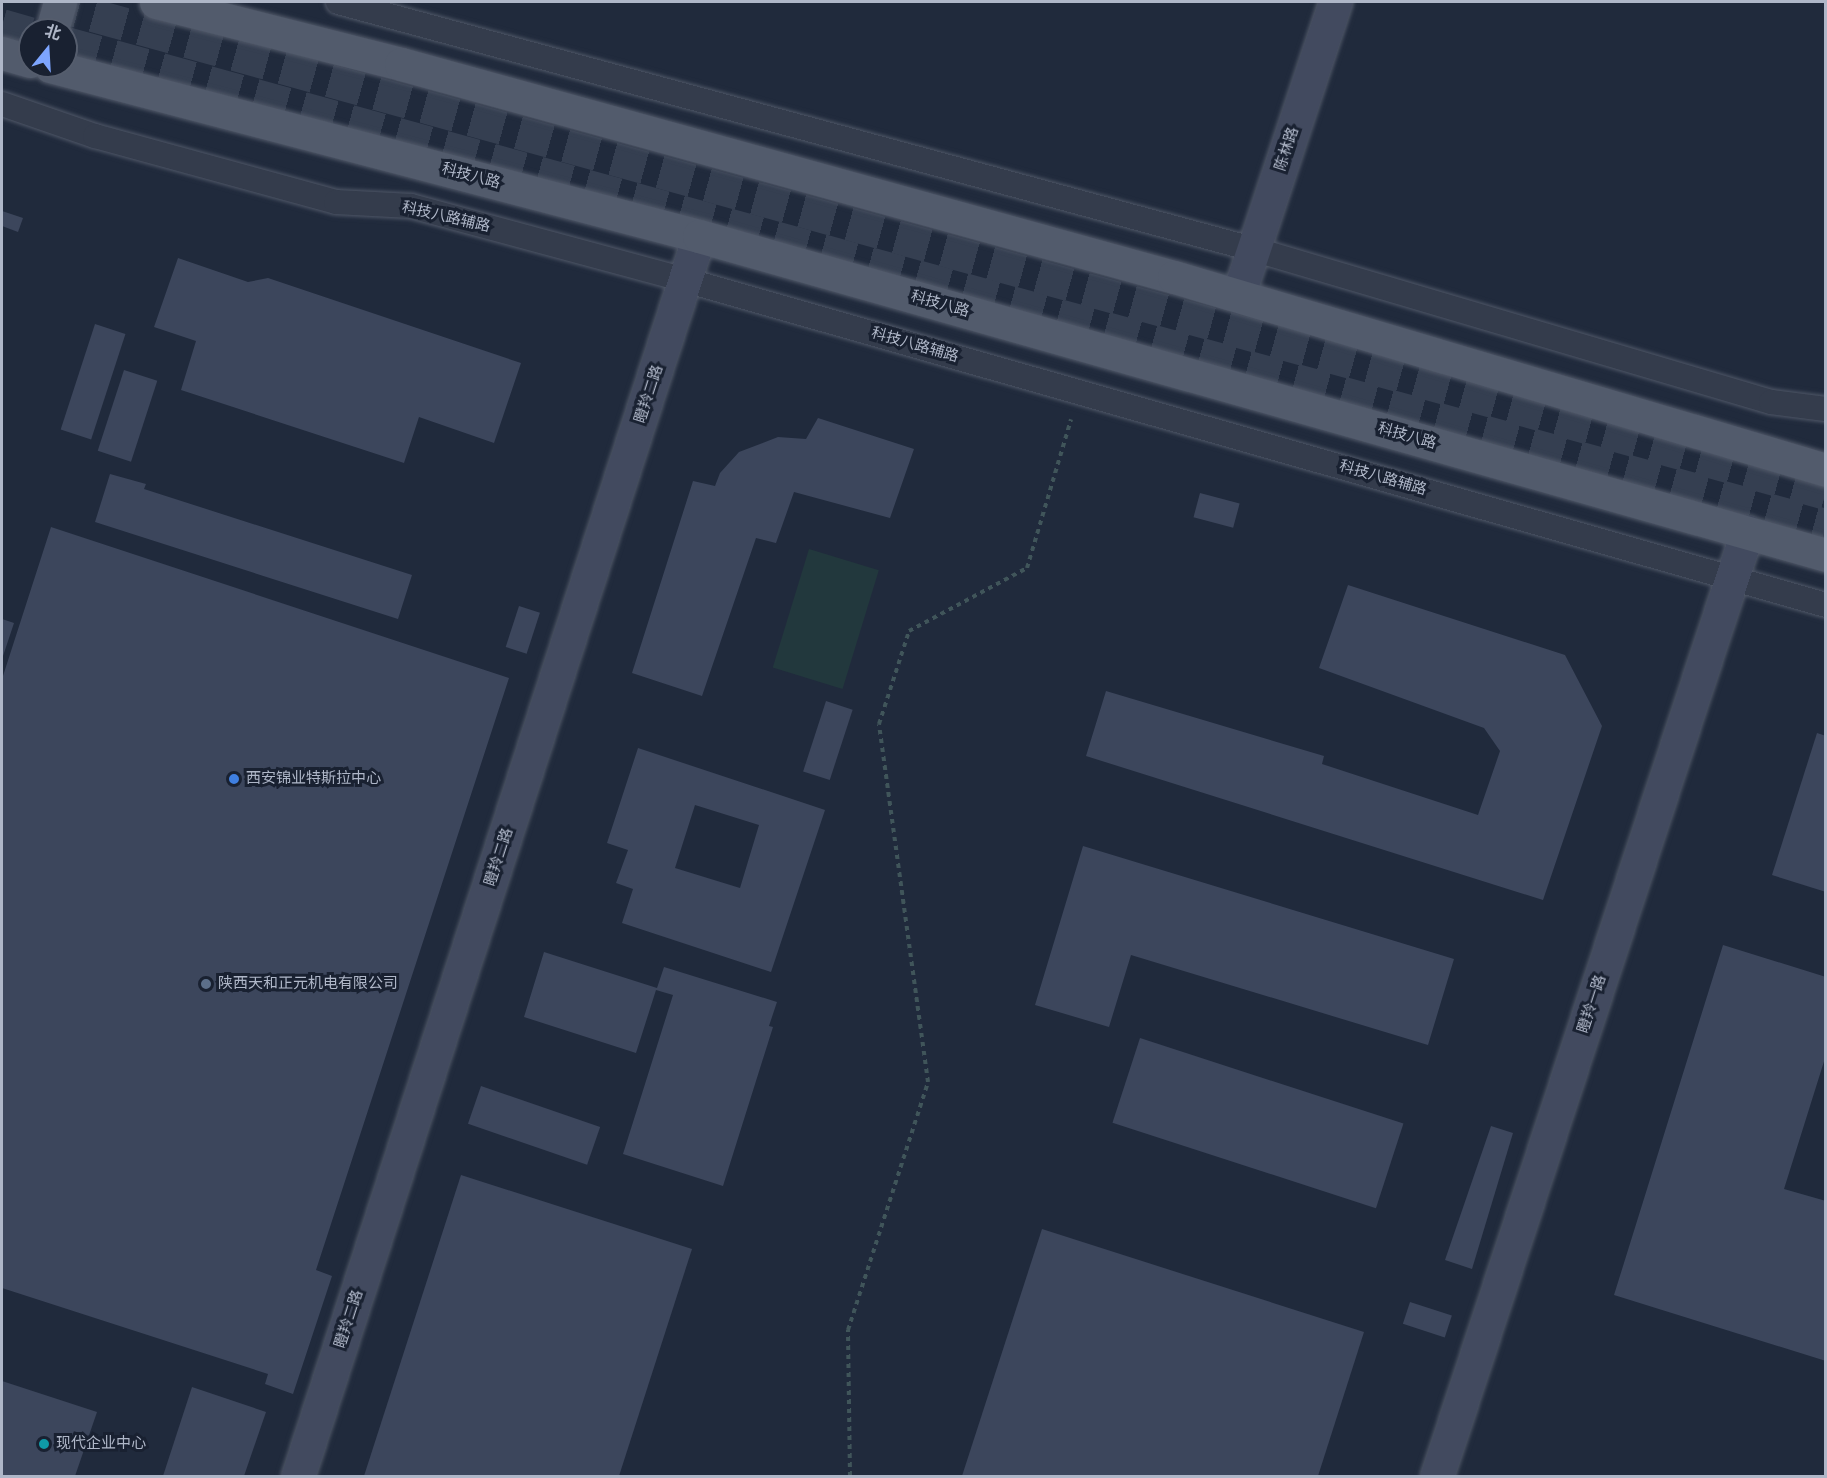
<!DOCTYPE html>
<html>
<head>
<meta charset="utf-8">
<style>
	body { margin:0 }
	#map { position:relative; width:1827px; height:1478px; overflow:hidden; background:#202a3c; font-family:"Nunito Sans","Noto Sans SC",sans-serif }
	div>[style] { position:absolute }
	[style*='--x'] { left:calc(var(--x)*1px); top:calc(var(--y)*1px); width:calc(var(--w)*1px); rotate:calc(var(--a)*1deg) }
	.green>* { inset:0; background:#22383d; transform-origin:0 0 }
	.building>* { inset:0; background:#3c465c; transform-origin:0 0 }
	.highway-tunnel>* { height:33px; margin-top:-16.5px; transform-origin:0; background:repeating-linear-gradient(90deg,#353f51 0 33px,transparent 0 49px) }
	.path>* { height:4px; margin-top:-2px; transform-origin:0; background:repeating-linear-gradient(90deg,#40555a 0 4.5px,transparent 0 9px) }
	.roads { filter:drop-shadow(0 0 2px #4f5767) drop-shadow(0 0 2px #4f5767) }
	.street>* { height:24px; margin:-12px; padding:0 12px; transform-origin:12px; border-radius:12px; background:#343c4c }
	.secondary>* { height:33px; margin:-16.5px; padding:0 16.5px; transform-origin:16.5px; border-radius:16.5px; background:#424a5f }
	.primary>* { height:33px; margin:-16.5px; padding:0 16.5px; transform-origin:16.5px; border-radius:16.5px; background:#525b6c }
	.dots>* { width:16px; height:16px; translate:-50% -50%; box-sizing:border-box; border:3px solid #192131; border-radius:50% }
	span { translate:-50% -50%; white-space:nowrap; text-align:center; line-height:1.15; -webkit-text-stroke:6px #192131; paint-order:stroke }
	.street-label { font-size:15px; color:#afb7c8 }
	.poi-label { font-size:15px; color:#afb7c8 }
	.left { translate:0 -50%; text-align:left }
	.frame { position:absolute; inset:0; border:3px solid #afb7c8; pointer-events:none }
	.north { position:absolute; left:18px; top:18px; width:60px; height:60px; box-sizing:border-box; background:#192131; border:2px solid #555d6d; border-radius:50%; rotate:18deg; font-size:16px; font-weight:700; line-height:24px; text-align:center; color:#afb7c8 }
	.north::after { content:''; display:block; margin:auto; width:21px; height:27px; background:#7da5ff; clip-path:polygon(50% 0,100% 100%,50% 72%,0 100%) }
</style>
</head>
<body>
<div id="map">
	<div class="green">
		<i style="left:809px;top:549px;width:73px;height:124px;rotate:17deg"></i>
	</div>
	<div class="building">
		<i style="clip-path:polygon(2px 211px,23px 218px,18px 232px,2px 226px)"></i>
		<i style="clip-path:polygon(178px 258px,248px 282px,268px 278px,521px 363px,494px 443px,419px 417px,404px 463px,181px 390px,196px 341px,154px 327px)"></i>
		<i style="left:95px;top:324px;width:32px;height:111px;rotate:18deg"></i>
		<i style="left:124px;top:370px;width:35px;height:85px;rotate:18deg"></i>
		<i style="clip-path:polygon(818px 418px,914px 449px,890px 518px,794px 492px,776px 543px,756px 538px,702px 696px,632px 673px,693px 481px,715px 486px,720px 473px,739px 452px,778px 437px,806px 439px)"></i>
		<i style="clip-path:polygon(110px 474px,146px 484px,144px 489px,412px 575px,398px 619px,95px 522px)"></i>
		<i style="left:1200px;top:493px;width:41px;height:25px;rotate:15deg"></i>
		<i style="clip-path:polygon(51px 527px,509px 678px,316px 1270px,332px 1276px,293px 1394px,265px 1384px,268px 1374px,2px 1288px,2px 679px)"></i>
		<i style="clip-path:polygon(1348px 585px,1565px 655px,1602px 726px,1543px 900px,1086px 756px,1106px 691px,1324px 756px,1322px 764px,1478px 815px,1500px 751px,1484px 728px,1319px 668px)"></i>
		<i style="left:519px;top:606px;width:22px;height:43px;rotate:18deg"></i>
		<i style="clip-path:polygon(2px 619px,14px 623px,2px 659px)"></i>
		<i style="left:826px;top:701px;width:28px;height:74px;rotate:18deg"></i>
		<i style="clip-path:polygon(1817px 733px,1826px 736px,1826px 892px,1772px 875px)"></i>
		<i style="clip-path:polygon(evenodd,638px 748px,825px 810px,771px 972px,622px 923px,633px 889px,616px 883px,628px 850px,607px 843px,638px 748px,695px 805px,759px 825px,740px 888px,675px 868px,695px 805px)"></i>
		<i style="clip-path:polygon(1083px 846px,1454px 959px,1428px 1045px,1131px 955px,1109px 1027px,1035px 1005px)"></i>
		<i style="clip-path:polygon(1723px 945px,1826px 977px,1826px 1055px,1784px 1189px,1826px 1201px,1826px 1361px,1614px 1295px)"></i>
		<i style="clip-path:polygon(544px 952px,657px 988px,664px 967px,777px 1002px,769px 1026px,773px 1027px,723px 1186px,623px 1154px,673px 995px,656px 990px,636px 1053px,524px 1017px)"></i>
		<i style="left:1140px;top:1038px;width:277px;height:89px;rotate:18deg"></i>
		<i style="left:481px;top:1086px;width:126px;height:40px;rotate:19deg"></i>
		<i style="clip-path:polygon(1491px 1126px,1513px 1133px,1472px 1269px,1445px 1260px)"></i>
		<i style="clip-path:polygon(461px 1175px,692px 1249px,619px 1476px,364px 1476px)"></i>
		<i style="clip-path:polygon(1042px 1229px,1364px 1332px,1318px 1476px,962px 1476px)"></i>
		<i style="left:1410px;top:1302px;width:44px;height:23px;rotate:18deg"></i>
		<i style="clip-path:polygon(2px 1381px,97px 1412px,75px 1476px,2px 1476px)"></i>
		<i style="clip-path:polygon(192px 1387px,266px 1412px,244px 1476px,163px 1476px)"></i>
	</div>
	<div class="highway-tunnel">
		<i style="--x:46;--y:2;--w:1846;--a:15.42"></i>
		<i style="--x:2;--y:25;--w:29;--a:16"></i>
		<i style="--x:66;--y:43;--w:1825;--a:15.32"></i>
	</div>
	<div class="path">
		<i style="--x:850;--y:1476;--w:146;--a:-90.8"></i>
		<i style="--x:848;--y:1330;--w:261;--a:-72.1"></i>
		<i style="--x:928;--y:1082;--w:361;--a:-97.8"></i>
		<i style="--x:879;--y:724;--w:98;--a:-72.1"></i>
		<i style="--x:909;--y:631;--w:134;--a:-28.1"></i>
		<i style="--x:1027;--y:568;--w:155;--a:-73.5"></i>
	</div>
	<div class="roads">
		<div class="street">
			<i style="--x:338;--y:2;--w:958;--a:15.12"></i>
			<i style="--x:1263;--y:252;--w:530;--a:16.45"></i>
			<i style="--x:1771;--y:402;--w:55;--a:7.3"></i>
			<i style="--x:2;--y:104;--w:98;--a:19"></i>
			<i style="--x:95;--y:136;--w:250;--a:15.3"></i>
			<i style="--x:336;--y:202;--w:75;--a:3.1"></i>
			<i style="--x:411;--y:206;--w:284;--a:15.1"></i>
			<i style="--x:685;--y:280;--w:1186;--a:15.9"></i>
		</div>
		<div class="secondary">
			<i style="--x:1238;--y:296;--w:310;--a:-71.7"></i>
			<i style="--x:298;--y:1476;--w:1303;--a:-72.08"></i>
			<i style="--x:1437;--y:1476;--w:994;--a:-71.82"></i>
		</div>
		<div class="primary">
			<i style="--x:156;--y:2;--w:253;--a:14.2"></i>
			<i style="--x:401;--y:64;--w:802;--a:15.41"></i>
			<i style="--x:1174;--y:277;--w:680;--a:16.49"></i>
			<i style="--x:52;--y:30;--w:29;--a:-74"></i>
			<i style="--x:2;--y:53;--w:29;--a:16"></i>
			<i style="--x:50;--y:66;--w:671;--a:14.68"></i>
			<i style="--x:699;--y:236;--w:1171;--a:15.8"></i>
		</div>
	</div>
	<div class="dots">
		<i style="left:234px;top:779px;background:#3f7fe0"></i>
		<i style="left:206px;top:984px;background:#5c6f8a"></i>
		<i style="left:44px;top:1444px;background:#0f9aa8"></i>
	</div>
	<div class="street-label">
		<span style="left:1287px;top:149px;rotate:-72deg">陈林路</span>
		<span style="left:471px;top:176px;rotate:15deg">科技八路</span>
		<span style="left:446px;top:217px;rotate:13deg">科技八路辅路</span>
		<span style="left:940px;top:304px;rotate:16deg">科技八路</span>
		<span style="left:915px;top:345px;rotate:16deg">科技八路辅路</span>
		<span style="left:649px;top:394px;rotate:-72deg">瞪羚二路</span>
		<span style="left:1407px;top:436px;rotate:16deg">科技八路</span>
		<span style="left:1383px;top:478px;rotate:16deg">科技八路辅路</span>
		<span style="left:499px;top:857px;rotate:-72deg">瞪羚二路</span>
		<span style="left:1592px;top:1004px;rotate:-72deg">瞪羚一路</span>
		<span style="left:349px;top:1319px;rotate:-72deg">瞪羚二路</span>
	</div>
	<div class="poi-label">
		<span class="left" style="left:246px;top:779px">西安锦业特斯拉中心</span>
		<span class="left" style="left:218px;top:984px">陕西天和正元机电有限公司</span>
		<span class="left" style="left:56px;top:1444px">现代企业中心</span>
	</div>
	<div class="frame"></div>
	<div class="north">北</div>
</div>
</body>
</html>
